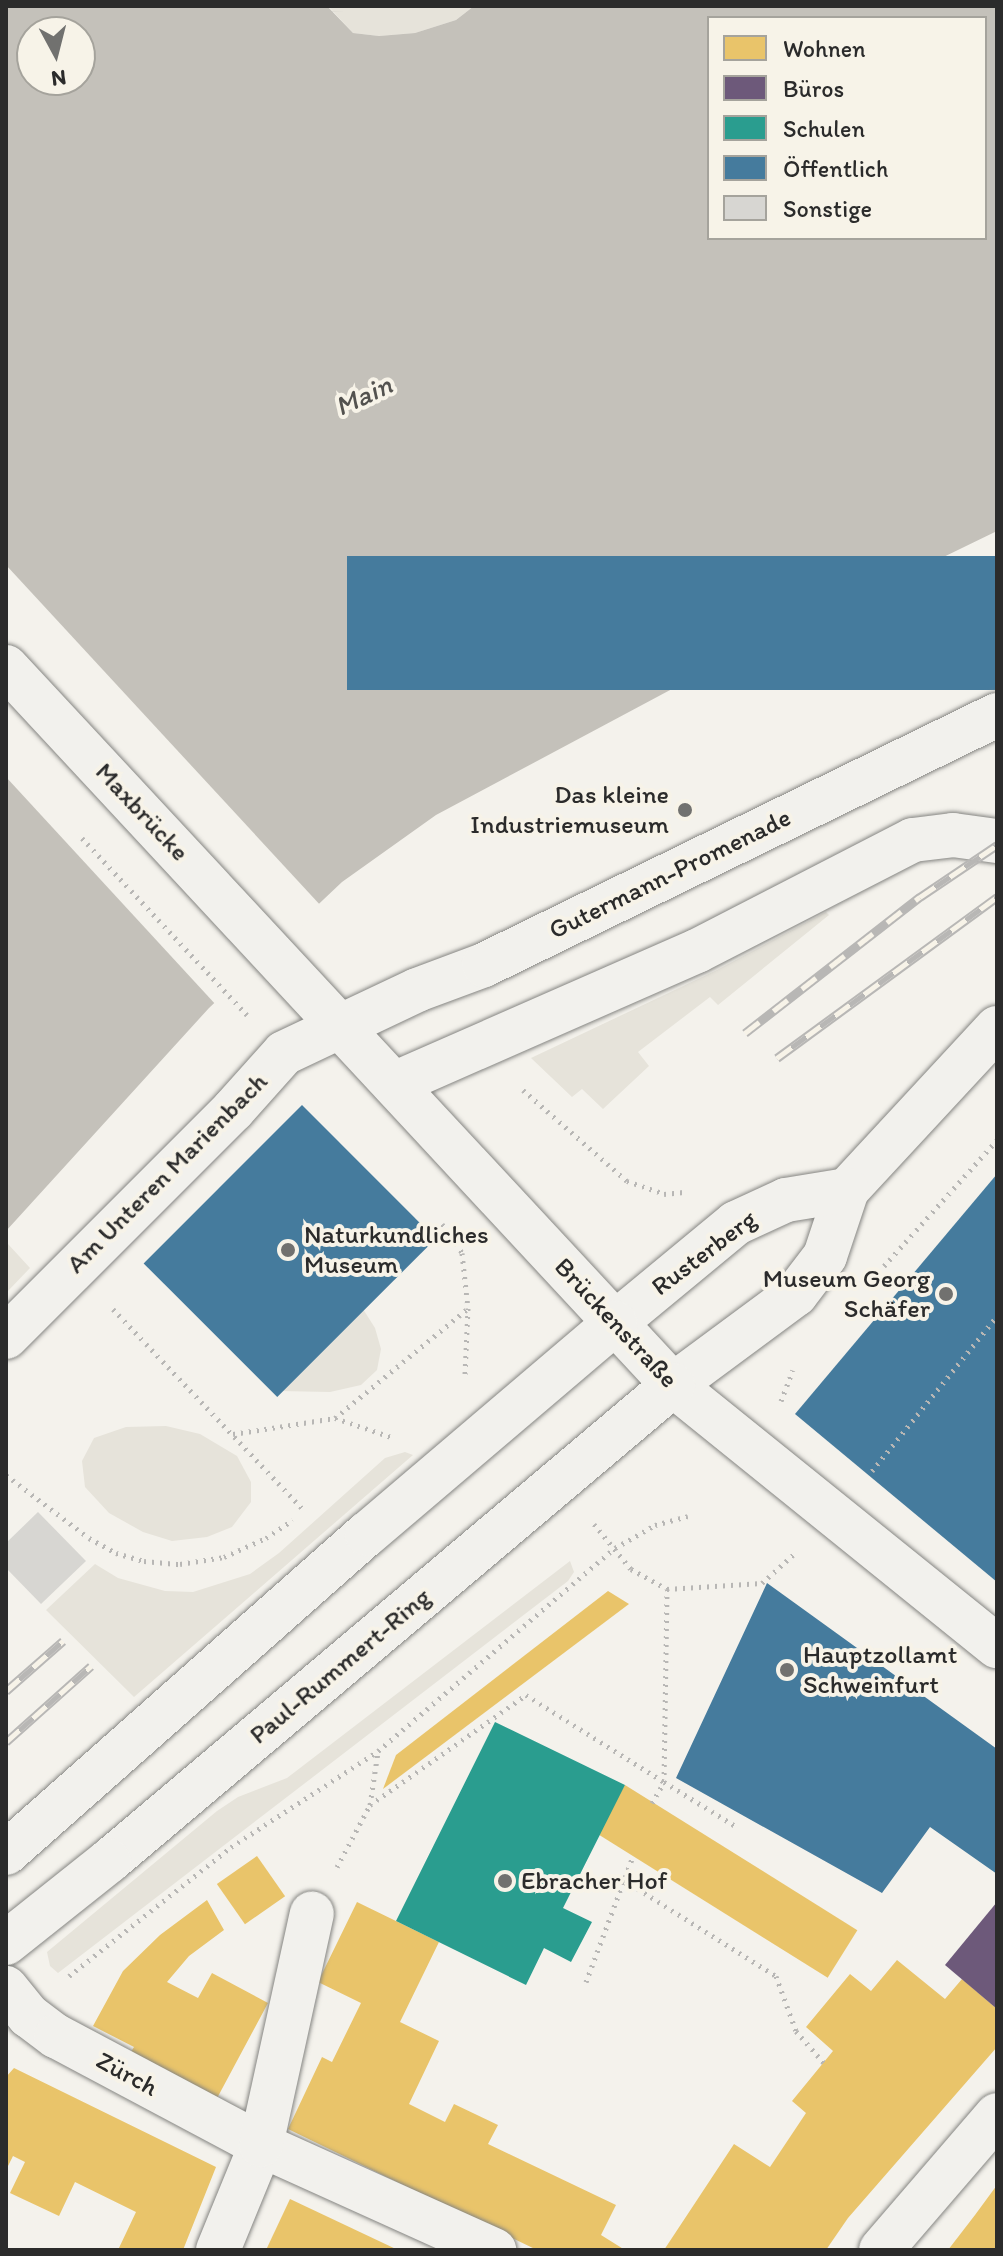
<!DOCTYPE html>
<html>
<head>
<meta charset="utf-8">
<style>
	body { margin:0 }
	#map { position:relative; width:1003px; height:2256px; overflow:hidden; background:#f4f2ec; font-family:Itim,sans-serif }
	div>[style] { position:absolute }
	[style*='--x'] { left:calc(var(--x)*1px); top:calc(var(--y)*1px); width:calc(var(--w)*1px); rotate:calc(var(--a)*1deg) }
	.green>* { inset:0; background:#e6e3da }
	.water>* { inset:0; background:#c4c1ba }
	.pier>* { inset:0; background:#f4f2ec }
	.homes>* { inset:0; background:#e9c46a; transform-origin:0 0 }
	.offices>* { inset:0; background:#6d597a }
	.schools>* { inset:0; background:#2a9d8f }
	.public>* { inset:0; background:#457b9d; transform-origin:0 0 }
	.building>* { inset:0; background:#d7d6d2 }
	.path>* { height:5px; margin-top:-2.5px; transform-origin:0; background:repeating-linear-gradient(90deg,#b8b7b5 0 2px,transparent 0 8px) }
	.roads { filter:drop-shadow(0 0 2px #858582) drop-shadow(0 0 2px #858582) }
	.minor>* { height:44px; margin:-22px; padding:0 22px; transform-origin:22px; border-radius:22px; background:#f2f1ed }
	.major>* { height:44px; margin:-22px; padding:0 22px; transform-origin:22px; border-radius:22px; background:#f2f1ed }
	.rail>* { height:9px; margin-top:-4.5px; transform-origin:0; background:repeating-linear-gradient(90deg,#f7f3e8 0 18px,#b8b7b5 0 36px); box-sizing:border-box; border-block:2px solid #b8b7b5 }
	.dots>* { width:22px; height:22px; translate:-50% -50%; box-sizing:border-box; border:4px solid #f7f3e8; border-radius:50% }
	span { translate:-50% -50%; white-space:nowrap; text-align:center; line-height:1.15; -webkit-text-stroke:8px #f7f3e8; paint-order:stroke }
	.poi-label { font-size:26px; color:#2b2b2b }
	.right { translate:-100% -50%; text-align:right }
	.left { translate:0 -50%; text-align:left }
	.street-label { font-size:26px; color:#2b2b2b }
	.water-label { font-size:28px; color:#53524f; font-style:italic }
	.frame { position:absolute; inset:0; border:8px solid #2b2b2b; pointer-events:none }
	.legend { position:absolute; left:707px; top:16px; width:280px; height:224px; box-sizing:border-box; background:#f7f3e8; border:2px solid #a5a39c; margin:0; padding:10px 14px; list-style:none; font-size:24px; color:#2b2b2b }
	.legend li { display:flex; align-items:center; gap:16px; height:40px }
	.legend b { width:40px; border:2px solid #a5a39c }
	.north { position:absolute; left:16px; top:16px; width:80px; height:80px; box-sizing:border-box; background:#f7f3e8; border:2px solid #a5a39c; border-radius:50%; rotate:173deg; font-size:22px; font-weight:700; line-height:32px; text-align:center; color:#2b2b2b }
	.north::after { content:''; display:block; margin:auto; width:28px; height:36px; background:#71716f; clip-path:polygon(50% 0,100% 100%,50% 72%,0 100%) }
</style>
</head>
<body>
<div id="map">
	<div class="green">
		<i style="clip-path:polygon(328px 6px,474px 6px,456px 20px,415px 33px,379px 36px,353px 33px)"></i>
		<i style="clip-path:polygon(826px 912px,829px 915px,718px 1005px,710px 997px,638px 1052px,649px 1066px,603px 1109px,582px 1089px,572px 1097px,531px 1058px,717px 970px)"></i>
		<i style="clip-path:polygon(8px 1244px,30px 1268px,6px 1293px,6px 1245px)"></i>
		<i style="clip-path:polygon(363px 1309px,375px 1328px,381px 1349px,377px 1370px,361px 1385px,330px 1392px,279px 1391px)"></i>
		<i style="clip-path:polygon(166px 1426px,200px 1434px,237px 1456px,251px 1482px,251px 1502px,232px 1527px,207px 1537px,172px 1541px,143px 1532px,109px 1513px,85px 1487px,82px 1461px,94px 1438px,126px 1427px)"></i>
		<i style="clip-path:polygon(405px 1452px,413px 1455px,134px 1697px,46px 1610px,95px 1564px,118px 1578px,165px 1591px,193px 1592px,250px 1574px,279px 1553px,385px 1458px)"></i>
		<i style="clip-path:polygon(570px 1561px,574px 1572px,568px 1581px,58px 1973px,50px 1966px,47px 1952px,217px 1811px,238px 1797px,287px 1778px)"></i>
	</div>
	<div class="water">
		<i style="clip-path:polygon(evenodd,6px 6px,327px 6px,353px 33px,379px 36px,415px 33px,456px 20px,474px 6px,997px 6px,997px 531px,672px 689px,436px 815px,342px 882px,209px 1008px,6px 1231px,6px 6px,709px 18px,985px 18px,985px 238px,709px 238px,709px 18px,6px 6px,32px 32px,80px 32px,80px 80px,32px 80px,32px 32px)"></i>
	</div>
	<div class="pier">
		<i style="clip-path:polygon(6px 565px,322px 907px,217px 1006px,6px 777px)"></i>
	</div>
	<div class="homes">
		<i style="clip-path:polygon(608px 1591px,629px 1604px,383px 1789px,396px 1755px)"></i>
		<i style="left:625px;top:1785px;width:274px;height:56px;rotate:32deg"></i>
		<i style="left:257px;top:1856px;width:49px;height:49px;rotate:55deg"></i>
		<i style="clip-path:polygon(207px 1900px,224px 1930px,189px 1956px,167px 1982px,198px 1998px,212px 1973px,268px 2003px,215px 2102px,129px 2055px,134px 2047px,93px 2026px,123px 1971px,160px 1935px)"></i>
		<i style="clip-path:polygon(357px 1902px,439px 1942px,400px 2022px,439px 2041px,409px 2104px,445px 2122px,454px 2104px,498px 2125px,488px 2144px,616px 2205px,601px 2235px,625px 2250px,537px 2250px,288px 2129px,322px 2057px,332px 2062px,361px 2003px,318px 1982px)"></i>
		<i style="clip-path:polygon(897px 1960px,945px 1999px,962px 1979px,997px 2009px,997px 2047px,848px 2218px,826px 2250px,664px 2250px,734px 2144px,770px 2167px,806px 2113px,792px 2101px,833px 2051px,806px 2027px,850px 1974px,871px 1991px)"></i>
		<i style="clip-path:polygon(14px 2068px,216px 2167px,183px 2250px,118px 2250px,136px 2212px,75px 2182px,59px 2216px,10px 2193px,25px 2162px,13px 2156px,6px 2170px,6px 2077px)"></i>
		<i style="clip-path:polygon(997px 2185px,997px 2250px,948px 2250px,975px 2215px)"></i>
		<i style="clip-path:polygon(290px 2199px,398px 2250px,266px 2250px)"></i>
	</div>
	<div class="offices">
		<i style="clip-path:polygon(997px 1902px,997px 2009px,945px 1965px)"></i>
	</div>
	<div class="schools">
		<i style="clip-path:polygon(495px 1722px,625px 1785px,563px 1908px,592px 1922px,571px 1962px,544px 1948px,526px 1985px,396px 1921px)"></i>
	</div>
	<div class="public">
		<i style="left:997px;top:556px;width:134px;height:650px;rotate:90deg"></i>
		<i style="left:302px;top:1105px;width:189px;height:224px;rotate:45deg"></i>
		<i style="clip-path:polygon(997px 1174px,997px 1582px,795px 1414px)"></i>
		<i style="clip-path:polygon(767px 1583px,997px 1749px,997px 1874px,930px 1827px,882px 1893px,676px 1778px)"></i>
	</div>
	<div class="building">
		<i style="clip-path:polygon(38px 1512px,86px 1561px,41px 1604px,6px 1568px,6px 1543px)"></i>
	</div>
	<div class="path">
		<i style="--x:82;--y:838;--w:242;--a:47"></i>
		<i style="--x:523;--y:1090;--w:138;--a:41.2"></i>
		<i style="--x:627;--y:1181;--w:39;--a:19"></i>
		<i style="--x:664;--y:1194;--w:20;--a:-6"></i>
		<i style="--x:442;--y:1224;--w:35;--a:55"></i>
		<i style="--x:462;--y:1253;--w:55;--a:83.8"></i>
		<i style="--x:468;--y:1308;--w:67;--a:92.6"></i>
		<i style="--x:884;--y:1266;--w:169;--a:-48.1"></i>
		<i style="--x:113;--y:1309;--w:279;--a:46.5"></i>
		<i style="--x:781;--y:1401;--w:33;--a:-69"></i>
		<i style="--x:335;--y:1418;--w:171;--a:-39.5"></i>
		<i style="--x:233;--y:1434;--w:103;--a:-8.9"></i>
		<i style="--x:335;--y:1418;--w:59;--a:18.7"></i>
		<i style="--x:872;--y:1471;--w:199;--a:-51.1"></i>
		<i style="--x:6;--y:1475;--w:104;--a:37.2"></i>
		<i style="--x:89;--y:1538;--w:31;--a:29"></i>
		<i style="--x:116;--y:1553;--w:29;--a:16"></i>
		<i style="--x:144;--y:1561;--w:36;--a:5"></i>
		<i style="--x:180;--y:1564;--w:45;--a:-9"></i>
		<i style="--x:224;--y:1557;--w:46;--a:-24.3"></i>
		<i style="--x:266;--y:1538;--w:32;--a:-34"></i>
		<i style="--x:594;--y:1524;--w:58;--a:50.6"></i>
		<i style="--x:631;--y:1569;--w:41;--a:29.1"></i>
		<i style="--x:667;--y:1589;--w:95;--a:-3.6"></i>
		<i style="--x:762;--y:1583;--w:43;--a:-42.2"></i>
		<i style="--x:664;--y:1782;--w:193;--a:-89.1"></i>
		<i style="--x:652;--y:1803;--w:24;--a:-60"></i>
		<i style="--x:664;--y:1782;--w:86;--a:31.7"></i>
		<i style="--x:370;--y:1805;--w:54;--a:-81.4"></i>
		<i style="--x:337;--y:1867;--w:70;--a:-62"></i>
		<i style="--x:370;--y:1805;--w:191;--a:-35.2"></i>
		<i style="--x:526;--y:1695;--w:163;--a:32.2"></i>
		<i style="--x:624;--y:1880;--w:180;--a:32.3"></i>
		<i style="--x:776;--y:1976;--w:59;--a:70"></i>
		<i style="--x:796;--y:2031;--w:43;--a:48.8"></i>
		<i style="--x:69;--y:1976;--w:207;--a:-38.5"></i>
		<i style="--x:231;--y:1847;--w:176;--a:-33.1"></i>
		<i style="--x:378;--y:1751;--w:312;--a:-40.6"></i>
		<i style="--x:615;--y:1548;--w:46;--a:-29.9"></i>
		<i style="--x:655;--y:1525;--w:34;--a:-15"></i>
		<i style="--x:586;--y:1982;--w:134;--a:-69.5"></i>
	</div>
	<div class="roads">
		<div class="minor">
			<i style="--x:997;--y:1028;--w:221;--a:132.8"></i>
			<i style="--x:847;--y:1190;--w:70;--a:108.4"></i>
			<i style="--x:825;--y:1256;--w:48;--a:127.3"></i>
			<i style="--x:796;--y:1294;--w:153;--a:143.5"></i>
			<i style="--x:673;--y:1385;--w:416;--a:38.9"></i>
			<i style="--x:615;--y:1323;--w:157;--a:-39.6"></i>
			<i style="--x:736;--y:1223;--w:55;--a:-24.7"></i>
			<i style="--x:786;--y:1200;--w:62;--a:-9.3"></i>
			<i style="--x:6;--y:1337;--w:321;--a:-45"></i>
			<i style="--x:233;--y:1110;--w:76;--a:-48.2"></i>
			<i style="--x:284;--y:1053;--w:147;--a:-25.3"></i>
			<i style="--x:417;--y:990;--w:72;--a:-20.5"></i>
			<i style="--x:484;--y:965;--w:571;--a:-25.98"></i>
			<i style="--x:6;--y:1988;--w:36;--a:51"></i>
			<i style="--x:29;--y:2016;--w:34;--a:37"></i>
			<i style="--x:56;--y:2036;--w:232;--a:28"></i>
			<i style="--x:261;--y:2145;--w:256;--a:24.3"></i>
			<i style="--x:218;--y:2250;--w:113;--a:-67.7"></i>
			<i style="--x:261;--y:2145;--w:237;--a:-77.6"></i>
			<i style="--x:881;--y:2250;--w:178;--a:-49.3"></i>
		</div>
		<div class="major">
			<i style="--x:6;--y:667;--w:980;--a:47.11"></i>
			<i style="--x:673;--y:1385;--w:738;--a:139.84"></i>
			<i style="--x:109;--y:1861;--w:132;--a:141.5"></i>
			<i style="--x:394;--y:1084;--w:331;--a:-23.7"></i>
			<i style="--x:697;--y:951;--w:243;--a:-27.2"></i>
			<i style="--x:913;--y:840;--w:40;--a:-7.1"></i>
			<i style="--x:953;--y:835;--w:44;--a:7.8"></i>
			<i style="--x:6;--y:1853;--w:482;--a:-41.5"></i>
			<i style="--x:367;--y:1534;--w:326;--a:-40.4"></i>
		</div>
	</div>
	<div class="rail">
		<i style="--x:745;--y:1033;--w:222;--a:-37.9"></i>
		<i style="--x:920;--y:897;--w:93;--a:-34"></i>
		<i style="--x:777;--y:1058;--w:273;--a:-36.2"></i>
		<i style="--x:6;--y:1691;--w:76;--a:-41.3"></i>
		<i style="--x:6;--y:1742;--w:114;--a:-41.8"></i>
	</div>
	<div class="dots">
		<i style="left:685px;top:810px;background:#71716f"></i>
		<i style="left:288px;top:1250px;background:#71716f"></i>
		<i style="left:946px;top:1294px;background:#71716f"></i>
		<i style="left:787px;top:1670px;background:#71716f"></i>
		<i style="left:505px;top:1881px;background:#71716f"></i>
	</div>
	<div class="poi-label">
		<span class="right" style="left:669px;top:810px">Das kleine<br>Industriemuseum</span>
		<span class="left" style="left:304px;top:1250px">Naturkundliches<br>Museum</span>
		<span class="right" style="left:930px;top:1294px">Museum Georg<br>Schäfer</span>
		<span class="left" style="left:803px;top:1670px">Hauptzollamt<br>Schweinfurt</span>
		<span class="left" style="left:521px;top:1881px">Ebracher Hof</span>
	</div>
	<div class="street-label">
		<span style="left:142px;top:812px;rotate:47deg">Maxbrücke</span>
		<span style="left:670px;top:874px;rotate:-26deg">Gutermann-Promenade</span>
		<span style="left:167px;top:1173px;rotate:-45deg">Am Unteren Marienbach</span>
		<span style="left:704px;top:1253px;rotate:-37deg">Rusterberg</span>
		<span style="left:616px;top:1323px;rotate:47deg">Brückenstraße</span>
		<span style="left:340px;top:1666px;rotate:-40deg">Paul-Rummert-Ring</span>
		<span style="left:127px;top:2074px;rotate:28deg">Zürch</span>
	</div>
	<div class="water-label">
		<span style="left:363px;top:395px;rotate:-25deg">Main</span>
	</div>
	<div class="frame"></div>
	<ul class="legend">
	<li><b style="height:22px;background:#e9c46a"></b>Wohnen</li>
	<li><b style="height:22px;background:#6d597a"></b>Büros</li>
	<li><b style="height:22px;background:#2a9d8f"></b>Schulen</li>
	<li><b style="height:22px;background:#457b9d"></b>Öffentlich</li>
	<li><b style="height:22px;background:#d7d6d2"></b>Sonstige</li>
	</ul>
	<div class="north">N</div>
</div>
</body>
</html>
